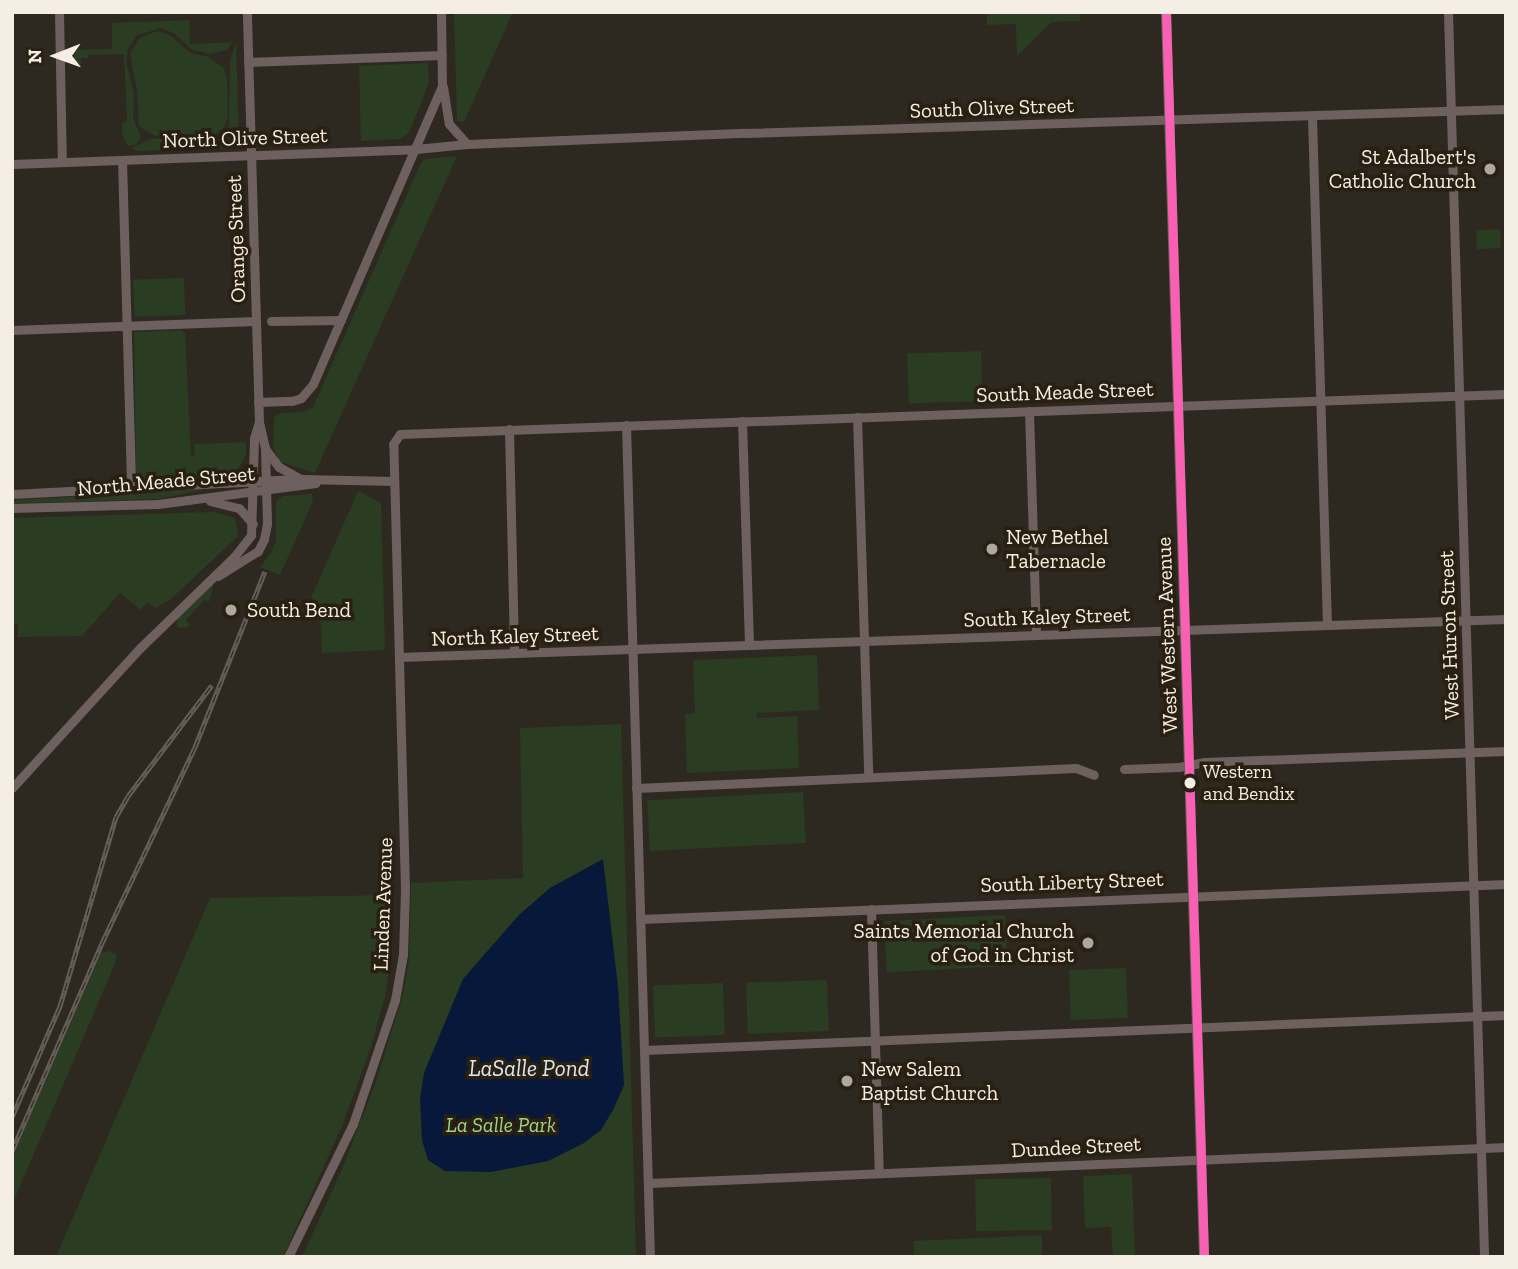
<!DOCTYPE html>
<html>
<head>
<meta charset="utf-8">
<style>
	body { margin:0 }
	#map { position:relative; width:1518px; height:1269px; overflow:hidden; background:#2d2921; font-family:"Zilla Slab",serif }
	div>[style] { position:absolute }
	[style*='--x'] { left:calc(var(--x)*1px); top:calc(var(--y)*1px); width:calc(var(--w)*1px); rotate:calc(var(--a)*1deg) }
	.green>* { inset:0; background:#2a3c21; transform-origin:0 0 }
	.water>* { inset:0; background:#07183a }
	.minor>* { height:9px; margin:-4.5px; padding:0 4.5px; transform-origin:4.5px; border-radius:4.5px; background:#6e605e }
	.major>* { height:10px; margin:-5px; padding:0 5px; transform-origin:5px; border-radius:5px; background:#6e605d }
	.rail>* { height:5px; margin-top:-2.5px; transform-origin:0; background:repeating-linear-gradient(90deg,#292011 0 8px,#665e5a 0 16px); box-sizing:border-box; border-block:2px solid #665e5a }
	.bus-1>* { height:9px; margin:-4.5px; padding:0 4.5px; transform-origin:4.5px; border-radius:4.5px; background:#f860b3 }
	.dots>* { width:19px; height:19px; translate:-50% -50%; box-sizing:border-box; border:4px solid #292011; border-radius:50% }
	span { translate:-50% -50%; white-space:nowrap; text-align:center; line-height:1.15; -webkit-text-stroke:7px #292011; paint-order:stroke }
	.bus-label { font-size:19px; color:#f4eee4 }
	.left { translate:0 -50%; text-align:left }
	.street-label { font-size:21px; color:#f4eee4 }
	.poi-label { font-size:21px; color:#f4eee4 }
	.right { translate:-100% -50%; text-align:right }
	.park-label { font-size:21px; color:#9fd38d; font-style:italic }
	.water-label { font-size:23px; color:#dce5f3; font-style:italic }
	.frame { position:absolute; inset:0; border:14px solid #f4eee4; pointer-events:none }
	.north { position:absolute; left:21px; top:21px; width:70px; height:70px; -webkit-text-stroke:5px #292011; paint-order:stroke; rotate:269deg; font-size:19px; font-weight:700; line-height:28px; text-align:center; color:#f4eee4 }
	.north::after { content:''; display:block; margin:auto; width:24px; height:32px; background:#f4eee4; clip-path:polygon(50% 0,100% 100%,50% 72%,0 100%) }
</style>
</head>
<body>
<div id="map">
	<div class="green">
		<i style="clip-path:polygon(454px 12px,513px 12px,464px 122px,457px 121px)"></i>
		<i style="clip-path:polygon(987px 12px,1080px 12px,1080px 21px,1051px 22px,1017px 56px,1016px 24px,987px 25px)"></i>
		<i style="clip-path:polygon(189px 20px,190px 44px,233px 42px,227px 50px,209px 54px,191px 49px,175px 34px,162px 28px,137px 35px,128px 49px,126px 62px,134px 94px,133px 118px,141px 137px,137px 144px,128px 146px,122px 134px,122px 124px,127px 121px,124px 54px,88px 55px,88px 58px,81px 58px,81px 65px,74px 66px,74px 54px,69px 50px,112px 49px,112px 23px)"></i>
		<i style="clip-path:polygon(157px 31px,170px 35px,190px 53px,209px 57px,223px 68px,227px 76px,228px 116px,224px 127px,216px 134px,203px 136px,178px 133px,155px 136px,139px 126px,137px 90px,130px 54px,140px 38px)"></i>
		<i style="clip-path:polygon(236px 43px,239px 141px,232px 137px,229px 125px,230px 60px)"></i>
		<i style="clip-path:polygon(428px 63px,429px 83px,409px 133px,400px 139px,361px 141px,359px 66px)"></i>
		<i style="clip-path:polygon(181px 136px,225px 139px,235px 148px,137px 151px,131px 148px,151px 139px)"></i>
		<i style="clip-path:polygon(457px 156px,315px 473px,280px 462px,273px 447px,274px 417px,282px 413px,303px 412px,313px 407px,421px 163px,425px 159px)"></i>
		<i style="left:1500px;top:229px;width:19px;height:24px;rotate:87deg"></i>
		<i style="left:184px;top:278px;width:37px;height:51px;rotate:88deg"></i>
		<i style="clip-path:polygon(181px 330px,185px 333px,191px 456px,195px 456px,194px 444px,246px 442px,246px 455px,239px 468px,226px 476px,136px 480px,134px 332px)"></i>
		<i style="left:981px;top:351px;width:50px;height:74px;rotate:88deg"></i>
		<i style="clip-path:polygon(207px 489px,157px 499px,12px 504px,14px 500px)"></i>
		<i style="clip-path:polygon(358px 491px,381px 503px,385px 650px,322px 653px,321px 624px,311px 598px)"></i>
		<i style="clip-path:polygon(312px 494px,313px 501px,280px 575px,260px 567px,271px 553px,276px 541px,276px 501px,283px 496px)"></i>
		<i style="clip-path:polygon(214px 512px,235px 518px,238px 536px,171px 599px,155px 608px,148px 602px,141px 610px,120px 593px,82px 636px,18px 637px,18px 624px,12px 623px,12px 518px)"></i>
		<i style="clip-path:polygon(214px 583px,209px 602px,205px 599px,186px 620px,190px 625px,186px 628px,177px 627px,177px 618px)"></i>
		<i style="clip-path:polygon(817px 655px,819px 710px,756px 713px,757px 718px,797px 716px,799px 768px,687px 773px,685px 714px,695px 713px,693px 660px)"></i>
		<i style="clip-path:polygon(621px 724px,636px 1257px,302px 1257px,342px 1169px,377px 1079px,403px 994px,409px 959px,411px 883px,523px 878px,520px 728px)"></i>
		<i style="left:803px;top:792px;width:51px;height:156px;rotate:87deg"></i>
		<i style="clip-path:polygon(390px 895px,392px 953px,385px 996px,372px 1044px,343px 1124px,283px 1257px,56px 1257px,210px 898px)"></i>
		<i style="left:1005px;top:915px;width:51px;height:121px;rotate:87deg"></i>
		<i style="clip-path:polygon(109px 951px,116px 954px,116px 961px,12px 1205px,12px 1158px,101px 953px)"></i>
		<i style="left:1126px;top:968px;width:50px;height:57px;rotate:88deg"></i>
		<i style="left:827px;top:980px;width:51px;height:81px;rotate:88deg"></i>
		<i style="left:723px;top:983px;width:52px;height:70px;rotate:88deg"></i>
		<i style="clip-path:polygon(1132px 1174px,1135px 1257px,1113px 1257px,1111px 1227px,1085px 1228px,1083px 1176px)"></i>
		<i style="left:1051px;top:1178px;width:52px;height:76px;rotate:89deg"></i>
		<i style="clip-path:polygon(1042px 1235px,1042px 1257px,914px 1257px,914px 1241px)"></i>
	</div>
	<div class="water">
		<i style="clip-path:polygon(603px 859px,618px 987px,624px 1085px,613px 1110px,601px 1130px,584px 1143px,548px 1161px,491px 1172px,445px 1171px,428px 1160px,422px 1140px,420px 1099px,424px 1073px,463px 979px,519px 915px,550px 888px)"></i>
	</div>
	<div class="minor">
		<i style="--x:59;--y:12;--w:150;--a:88.9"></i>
		<i style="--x:1448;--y:12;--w:1246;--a:88.34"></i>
		<i style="--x:248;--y:62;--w:194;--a:-2.1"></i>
		<i style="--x:443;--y:87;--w:37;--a:81"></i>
		<i style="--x:449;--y:124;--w:27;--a:48"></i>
		<i style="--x:1312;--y:117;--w:508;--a:88.31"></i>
		<i style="--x:122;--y:160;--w:330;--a:88.4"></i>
		<i style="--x:12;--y:164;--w:404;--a:-2.1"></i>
		<i style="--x:416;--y:149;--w:51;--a:-5.6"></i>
		<i style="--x:467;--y:144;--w:278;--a:-2.3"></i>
		<i style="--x:745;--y:133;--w:761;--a:-1.81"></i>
		<i style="--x:271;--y:321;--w:70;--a:-0.8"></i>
		<i style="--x:12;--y:330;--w:244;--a:-2.1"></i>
		<i style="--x:258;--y:402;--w:34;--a:-2"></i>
		<i style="--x:292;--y:401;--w:9;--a:-18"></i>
		<i style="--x:301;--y:398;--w:18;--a:-49"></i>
		<i style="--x:313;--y:384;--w:325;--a:-66.6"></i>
		<i style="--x:442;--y:86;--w:74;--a:-90.8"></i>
		<i style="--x:1029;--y:411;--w:224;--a:88.2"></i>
		<i style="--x:857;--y:417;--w:360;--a:88.2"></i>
		<i style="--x:742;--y:421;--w:224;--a:88.2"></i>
		<i style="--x:626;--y:425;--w:832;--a:88.35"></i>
		<i style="--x:509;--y:429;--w:224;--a:88.7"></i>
		<i style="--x:266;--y:450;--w:21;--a:53"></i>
		<i style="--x:279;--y:467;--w:21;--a:29"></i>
		<i style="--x:12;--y:494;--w:290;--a:-3"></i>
		<i style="--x:302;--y:479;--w:92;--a:1.2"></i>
		<i style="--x:210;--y:501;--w:30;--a:14"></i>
		<i style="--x:239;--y:508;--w:21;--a:49"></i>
		<i style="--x:12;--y:508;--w:146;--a:-1.6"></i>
		<i style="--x:158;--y:504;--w:159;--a:-7.6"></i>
		<i style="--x:218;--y:576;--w:47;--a:-32"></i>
		<i style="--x:258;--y:551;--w:13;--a:-63"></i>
		<i style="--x:264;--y:539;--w:15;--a:-79"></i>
		<i style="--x:267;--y:524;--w:76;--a:-91.5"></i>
		<i style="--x:265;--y:448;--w:27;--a:-103"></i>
		<i style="--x:399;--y:657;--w:1108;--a:-1.97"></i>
		<i style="--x:1124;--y:769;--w:55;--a:-2.1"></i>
		<i style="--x:1179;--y:767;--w:26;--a:-11"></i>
		<i style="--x:1205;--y:762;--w:301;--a:-2.1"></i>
		<i style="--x:12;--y:788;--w:190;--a:-47.6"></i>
		<i style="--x:140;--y:648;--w:131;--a:-44.1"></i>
		<i style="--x:234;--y:557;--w:28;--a:-52"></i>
		<i style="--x:251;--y:535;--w:97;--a:-88.2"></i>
		<i style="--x:254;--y:438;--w:17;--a:-73"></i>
		<i style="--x:259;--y:422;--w:410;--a:-91.7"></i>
		<i style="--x:636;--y:788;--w:440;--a:-2.6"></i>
		<i style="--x:1076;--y:768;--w:19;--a:21"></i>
		<i style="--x:871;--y:909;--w:264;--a:88.3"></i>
		<i style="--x:640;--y:919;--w:867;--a:-2.31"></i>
		<i style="--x:644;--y:1050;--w:863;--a:-2.33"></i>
		<i style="--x:648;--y:1183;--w:859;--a:-2.4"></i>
		<i style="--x:288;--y:1257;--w:148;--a:-64"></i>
		<i style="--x:353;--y:1124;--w:131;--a:-71.3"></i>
		<i style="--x:395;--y:1000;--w:47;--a:-80.1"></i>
		<i style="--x:403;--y:954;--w:65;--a:-88.2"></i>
		<i style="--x:405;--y:889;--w:445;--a:-91.5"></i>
		<i style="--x:393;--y:444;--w:12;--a:-55"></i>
		<i style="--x:400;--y:434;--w:1107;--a:-2.07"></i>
	</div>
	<div class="major">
		<i style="--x:1166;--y:12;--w:1246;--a:88.25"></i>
	</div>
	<div class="rail">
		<i style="--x:12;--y:1117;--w:121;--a:-66.6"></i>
		<i style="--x:60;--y:1006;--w:197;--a:-73.5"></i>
		<i style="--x:116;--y:817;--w:24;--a:-60"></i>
		<i style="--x:128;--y:796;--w:139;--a:-52.9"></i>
		<i style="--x:12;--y:1151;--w:227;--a:-66.6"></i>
		<i style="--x:102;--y:943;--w:217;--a:-64.6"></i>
		<i style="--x:195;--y:747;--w:189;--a:-68.3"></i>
	</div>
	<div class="bus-1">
		<i style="--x:1166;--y:12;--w:1246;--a:88.25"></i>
	</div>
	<div class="dots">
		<i style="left:1490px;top:169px;background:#aea9a0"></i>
		<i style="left:992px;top:549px;background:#aea9a0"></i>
		<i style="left:231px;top:610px;background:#aea9a0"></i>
		<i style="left:1190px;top:783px;background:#f4eee4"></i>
		<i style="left:1088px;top:943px;background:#aea9a0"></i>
		<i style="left:847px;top:1081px;background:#aea9a0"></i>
	</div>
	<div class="bus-label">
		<span class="left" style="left:1203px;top:783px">Western<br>and Bendix</span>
	</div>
	<div class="street-label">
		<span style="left:992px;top:108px;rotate:-2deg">South Olive Street</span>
		<span style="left:245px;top:138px;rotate:-2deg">North Olive Street</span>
		<span style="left:236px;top:239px;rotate:-92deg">Orange Street</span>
		<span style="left:1065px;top:392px;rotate:-2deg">South Meade Street</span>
		<span style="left:166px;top:481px;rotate:-5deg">North Meade Street</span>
		<span style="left:1047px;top:617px;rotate:-2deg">South Kaley Street</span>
		<span style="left:1167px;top:635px;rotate:-92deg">West Western Avenue</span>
		<span style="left:1449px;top:635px;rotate:-92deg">West Huron Street</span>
		<span style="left:515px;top:636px;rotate:-2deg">North Kaley Street</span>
		<span style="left:1072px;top:882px;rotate:-2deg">South Liberty Street</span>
		<span style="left:383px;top:904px;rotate:-88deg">Linden Avenue</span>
		<span style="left:1076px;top:1147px;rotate:-3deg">Dundee Street</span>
	</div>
	<div class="poi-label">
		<span class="right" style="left:1476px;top:169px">St Adalbert's<br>Catholic Church</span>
		<span class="left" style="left:1006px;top:549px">New Bethel<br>Tabernacle</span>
		<span class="left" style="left:247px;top:610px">South Bend</span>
		<span class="right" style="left:1074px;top:943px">Saints Memorial Church<br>of God in Christ</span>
		<span class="left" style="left:861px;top:1081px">New Salem<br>Baptist Church</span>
	</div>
	<div class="park-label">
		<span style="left:501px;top:1125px">La Salle Park</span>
	</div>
	<div class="water-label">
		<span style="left:529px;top:1068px">LaSalle Pond</span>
	</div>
	<div class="frame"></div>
	<div class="north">N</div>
</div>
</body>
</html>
